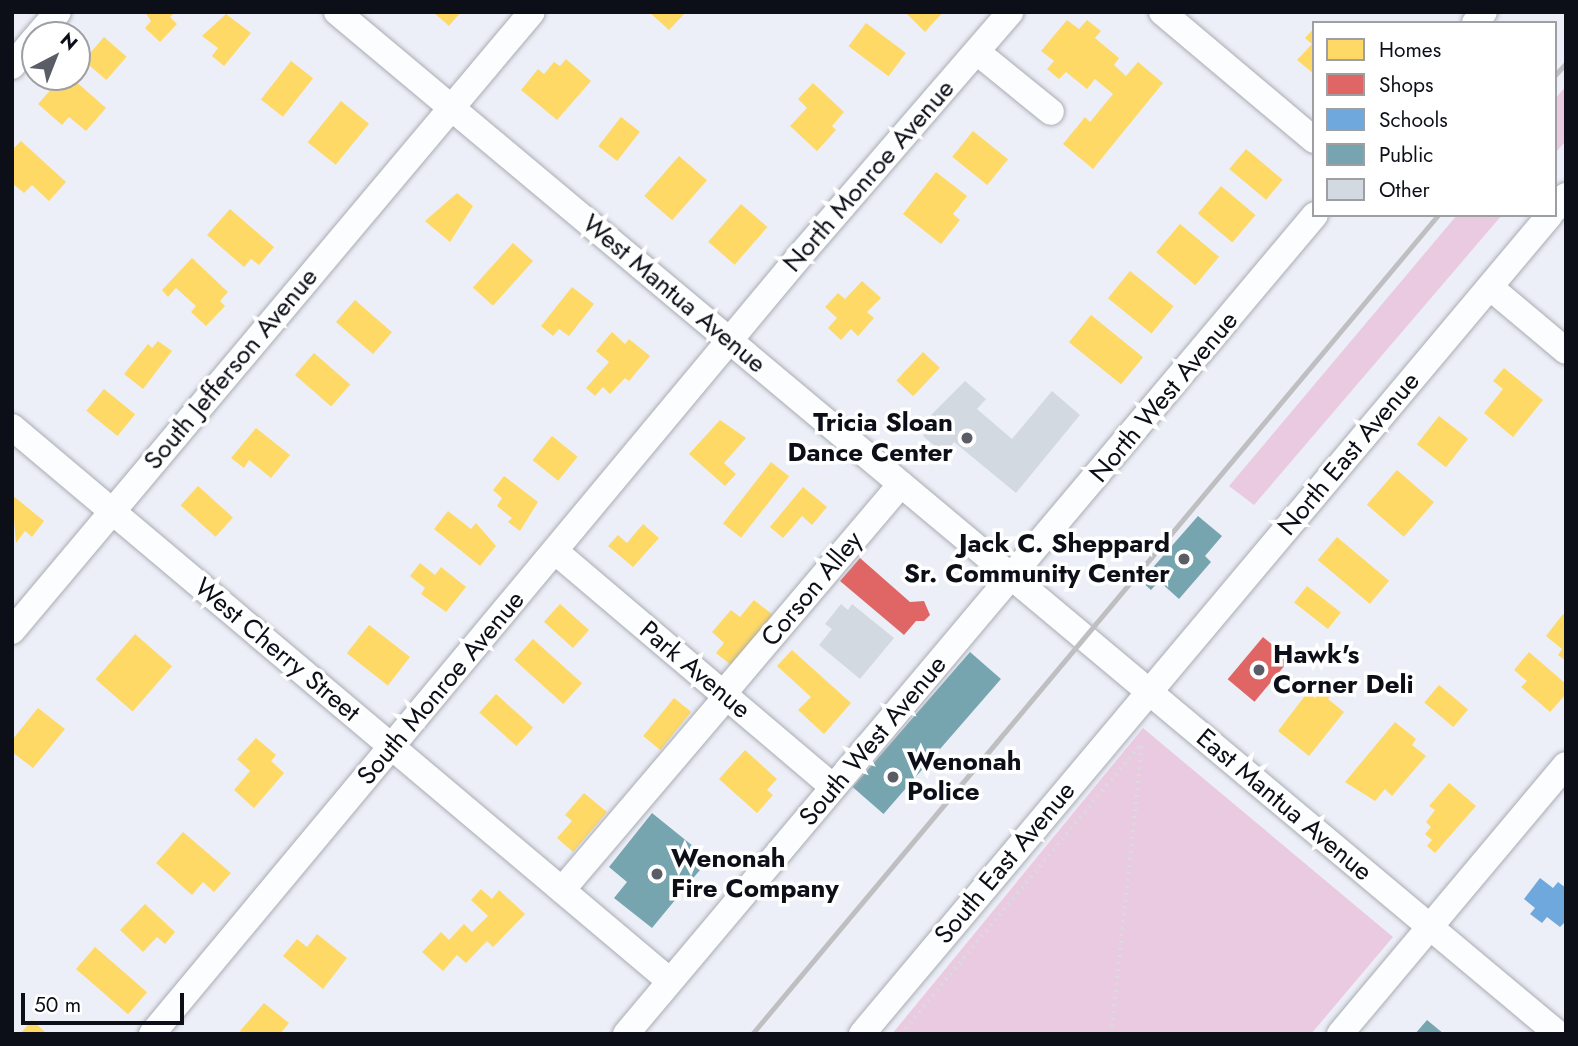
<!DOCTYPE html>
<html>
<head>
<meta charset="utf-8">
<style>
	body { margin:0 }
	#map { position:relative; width:1578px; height:1046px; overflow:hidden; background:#eceff7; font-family:Jost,sans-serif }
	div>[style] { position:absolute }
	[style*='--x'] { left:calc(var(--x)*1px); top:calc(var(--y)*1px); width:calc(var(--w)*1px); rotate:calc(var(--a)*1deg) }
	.green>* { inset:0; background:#eacae1 }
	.homes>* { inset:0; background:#ffd966; transform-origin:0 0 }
	.shops>* { inset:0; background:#e06666; transform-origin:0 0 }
	.schools>* { inset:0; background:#6fa8dc }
	.public>* { inset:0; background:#76a5af; transform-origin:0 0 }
	.building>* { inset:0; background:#d3d9e0 }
	.path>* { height:3.5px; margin-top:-1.75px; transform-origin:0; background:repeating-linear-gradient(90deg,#dadbde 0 2px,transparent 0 7px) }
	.roads { filter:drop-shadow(0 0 2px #aaacb4) drop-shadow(0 0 2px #aaacb4) }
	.minor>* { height:26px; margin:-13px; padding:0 13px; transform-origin:13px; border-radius:13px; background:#fcfdfe }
	.rail>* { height:5px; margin:-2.5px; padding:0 2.5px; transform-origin:2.5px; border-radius:2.5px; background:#bfbfc1 }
	.dots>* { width:19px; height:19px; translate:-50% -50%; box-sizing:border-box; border:4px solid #fff; border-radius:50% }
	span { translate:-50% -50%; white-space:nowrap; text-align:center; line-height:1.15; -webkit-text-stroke:7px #fff; paint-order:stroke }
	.street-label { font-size:26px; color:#0d0f18 }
	.poi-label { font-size:26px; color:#0d0f18; font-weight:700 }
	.right { translate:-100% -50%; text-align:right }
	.left { translate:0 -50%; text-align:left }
	.frame { position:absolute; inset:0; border:14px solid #0d0f18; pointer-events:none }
	.legend { position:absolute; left:1312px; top:21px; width:245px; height:196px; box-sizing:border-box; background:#fff; border:2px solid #9e9fa3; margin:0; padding:9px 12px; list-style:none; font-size:21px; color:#0d0f18 }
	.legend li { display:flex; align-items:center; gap:14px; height:35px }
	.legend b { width:35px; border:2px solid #9e9fa3 }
	.north { position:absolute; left:21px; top:21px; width:70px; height:70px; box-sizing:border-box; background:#fff; border:2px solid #9e9fa3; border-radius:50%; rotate:42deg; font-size:19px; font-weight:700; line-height:28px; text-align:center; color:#0d0f18 }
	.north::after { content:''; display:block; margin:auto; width:24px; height:32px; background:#5b5d66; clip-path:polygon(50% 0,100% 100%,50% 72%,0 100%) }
	.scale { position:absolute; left:21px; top:993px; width:163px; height:32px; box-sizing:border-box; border:4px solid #0d0f18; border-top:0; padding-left:9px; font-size:21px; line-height:24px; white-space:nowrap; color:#0d0f18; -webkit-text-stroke:5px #fff; paint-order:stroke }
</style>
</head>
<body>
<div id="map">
	<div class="green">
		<i style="clip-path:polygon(1566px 86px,1566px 141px,1555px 153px,1555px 99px)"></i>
		<i style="clip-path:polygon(1457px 215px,1502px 215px,1254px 505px,1229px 486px)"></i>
		<i style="clip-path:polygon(1143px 728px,1393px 937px,1311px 1034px,892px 1034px)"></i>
	</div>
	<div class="homes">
		<i style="clip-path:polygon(145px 12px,175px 12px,170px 17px,177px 24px,160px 42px,145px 28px,151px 21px)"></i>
		<i style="clip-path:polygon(433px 12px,461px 12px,449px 26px)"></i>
		<i style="clip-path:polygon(649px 12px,686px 12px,669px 30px)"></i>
		<i style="clip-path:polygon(905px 12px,943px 12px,925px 32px)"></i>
		<i style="clip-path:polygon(226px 14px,251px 33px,224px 66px,212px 56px,218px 48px,202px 36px)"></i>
		<i style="clip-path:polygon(1067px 20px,1079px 29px,1087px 20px,1101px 31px,1095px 38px,1119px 58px,1114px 65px,1126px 76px,1138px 62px,1163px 83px,1093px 169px,1063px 144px,1085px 117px,1090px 122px,1113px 94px,1095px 79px,1087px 89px,1066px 72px,1059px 79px,1047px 69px,1054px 61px,1041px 51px)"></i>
		<i style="left:866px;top:23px;width:50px;height:29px;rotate:37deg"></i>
		<i style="clip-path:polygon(1314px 28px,1314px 74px,1297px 60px,1312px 44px,1305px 38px)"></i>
		<i style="left:104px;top:37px;width:30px;height:31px;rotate:41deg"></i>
		<i style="clip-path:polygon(566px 59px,591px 81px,557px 120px,521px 90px,538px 69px,544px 74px,554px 62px,560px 66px)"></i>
		<i style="left:291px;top:61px;width:28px;height:49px;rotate:38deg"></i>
		<i style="clip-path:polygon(61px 78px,68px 85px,73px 79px,106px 108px,86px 131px,69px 117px,62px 125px,38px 104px)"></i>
		<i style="clip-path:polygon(813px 83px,844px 112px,832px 126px,836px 130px,817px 151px,790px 126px,807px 108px,798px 99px)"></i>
		<i style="left:341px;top:101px;width:36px;height:53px;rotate:39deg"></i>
		<i style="left:621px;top:117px;width:24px;height:37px;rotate:38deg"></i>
		<i style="left:973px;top:131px;width:45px;height:33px;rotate:39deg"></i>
		<i style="clip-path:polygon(21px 141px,66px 182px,49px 201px,32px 185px,24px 193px,12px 183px,12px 150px)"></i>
		<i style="left:1246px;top:149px;width:48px;height:26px;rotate:40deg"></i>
		<i style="left:679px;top:156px;width:37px;height:53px;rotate:41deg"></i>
		<i style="clip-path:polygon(936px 172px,967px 196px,953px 214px,960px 220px,941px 244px,903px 214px)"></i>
		<i style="left:1221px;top:186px;width:45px;height:36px;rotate:40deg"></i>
		<i style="clip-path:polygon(457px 193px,473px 206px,450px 242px,425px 221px)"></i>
		<i style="left:741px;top:204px;width:35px;height:50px;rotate:41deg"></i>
		<i style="clip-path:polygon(230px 209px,274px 247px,259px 265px,251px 259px,244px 267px,207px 235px)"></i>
		<i style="left:1180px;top:224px;width:51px;height:37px;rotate:40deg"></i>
		<i style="left:513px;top:243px;width:27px;height:60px;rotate:42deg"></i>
		<i style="clip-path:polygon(192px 258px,228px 292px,220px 301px,225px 306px,206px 326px,191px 312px,196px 306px,176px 288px,168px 297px,162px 290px)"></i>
		<i style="left:1130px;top:271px;width:56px;height:35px;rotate:39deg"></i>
		<i style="clip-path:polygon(862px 281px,881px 298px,867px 312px,874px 318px,858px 336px,851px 329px,841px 340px,828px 328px,837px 318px,825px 307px,838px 293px,845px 299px)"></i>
		<i style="clip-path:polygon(572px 287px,594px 304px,569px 336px,559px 329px,553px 336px,541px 326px)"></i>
		<i style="left:355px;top:300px;width:49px;height:29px;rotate:41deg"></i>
		<i style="left:1091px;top:315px;width:67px;height:35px;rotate:39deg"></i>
		<i style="clip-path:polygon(612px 332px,625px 344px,629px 339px,650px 356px,629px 381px,625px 378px,610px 394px,603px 387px,595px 396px,586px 388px,609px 362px,596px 351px)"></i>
		<i style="clip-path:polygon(158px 341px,172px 351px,143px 389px,124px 374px,148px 344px,152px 348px)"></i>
		<i style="left:923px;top:352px;width:23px;height:39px;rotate:43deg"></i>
		<i style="left:314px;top:353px;width:48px;height:29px;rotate:41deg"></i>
		<i style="clip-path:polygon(1504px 368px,1543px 400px,1513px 437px,1484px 413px,1503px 389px,1493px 381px)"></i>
		<i style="left:104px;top:389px;width:40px;height:28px;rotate:39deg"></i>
		<i style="left:1439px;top:416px;width:37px;height:36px;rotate:38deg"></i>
		<i style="clip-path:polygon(720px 420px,746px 438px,724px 463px,736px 474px,725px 486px,689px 454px)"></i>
		<i style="clip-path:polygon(256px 428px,290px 455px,271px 478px,249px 460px,244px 468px,231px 458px)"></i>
		<i style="left:552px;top:436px;width:33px;height:31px;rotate:39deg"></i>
		<i style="left:771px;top:462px;width:23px;height:78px;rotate:38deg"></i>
		<i style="left:1397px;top:470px;width:49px;height:46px;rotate:41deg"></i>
		<i style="clip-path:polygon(504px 476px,538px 502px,520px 531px,508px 522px,512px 518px,497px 506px,502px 498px,493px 490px)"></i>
		<i style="left:198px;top:486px;width:47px;height:26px;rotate:42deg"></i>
		<i style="clip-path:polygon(803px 487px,827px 507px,812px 525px,802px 516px,783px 538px,770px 527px)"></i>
		<i style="clip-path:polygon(12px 495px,44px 521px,32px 537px,25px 531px,16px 543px)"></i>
		<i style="clip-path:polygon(448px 511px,471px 529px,476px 523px,496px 546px,480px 566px,434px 529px)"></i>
		<i style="clip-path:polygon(643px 524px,659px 538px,633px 567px,608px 546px,618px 535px,627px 543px)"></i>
		<i style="left:1337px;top:537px;width:68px;height:30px;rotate:40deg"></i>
		<i style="clip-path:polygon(420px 563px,435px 575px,441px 567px,466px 587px,446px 612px,421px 594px,425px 588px,410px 576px)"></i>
		<i style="left:1307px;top:586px;width:43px;height:21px;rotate:38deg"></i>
		<i style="clip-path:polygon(754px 600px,773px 615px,731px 665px,716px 653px,724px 643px,712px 632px,731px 610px,740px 617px)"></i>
		<i style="left:560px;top:604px;width:39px;height:24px;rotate:42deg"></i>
		<i style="clip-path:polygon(1563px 614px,1566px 617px,1566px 661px,1558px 655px,1562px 649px,1546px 636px)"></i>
		<i style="left:369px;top:625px;width:52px;height:36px;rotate:38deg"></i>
		<i style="left:135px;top:634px;width:49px;height:60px;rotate:41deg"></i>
		<i style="left:533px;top:639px;width:66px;height:28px;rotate:42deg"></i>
		<i style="clip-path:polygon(792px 650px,851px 703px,824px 734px,798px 710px,811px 697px,777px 666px)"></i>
		<i style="clip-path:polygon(1529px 652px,1566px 684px,1566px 694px,1550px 712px,1521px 687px,1527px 681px,1514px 670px)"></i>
		<i style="clip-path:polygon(1317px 680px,1333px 693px,1328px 699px,1344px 712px,1309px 756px,1278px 731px)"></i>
		<i style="left:1439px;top:685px;width:38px;height:23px;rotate:40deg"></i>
		<i style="left:496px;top:694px;width:50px;height:25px;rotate:42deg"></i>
		<i style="left:674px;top:698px;width:22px;height:49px;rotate:39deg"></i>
		<i style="clip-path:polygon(38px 708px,65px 729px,33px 768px,12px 752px,12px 740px)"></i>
		<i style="clip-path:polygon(1395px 722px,1416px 739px,1412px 745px,1426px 756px,1392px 796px,1385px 789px,1375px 801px,1345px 782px)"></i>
		<i style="clip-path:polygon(256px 738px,276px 755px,271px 761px,284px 773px,254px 808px,234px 790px,250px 771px,237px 759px)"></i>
		<i style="clip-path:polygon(745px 750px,777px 779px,767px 790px,773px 795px,757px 813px,719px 779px)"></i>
		<i style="clip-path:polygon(1449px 783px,1476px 806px,1435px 853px,1427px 846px,1432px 840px,1425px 834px,1431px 827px,1426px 822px,1435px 810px,1429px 806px)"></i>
		<i style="clip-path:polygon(584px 793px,607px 812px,573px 852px,557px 838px,572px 821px,565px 815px)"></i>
		<i style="clip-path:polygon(183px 832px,231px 873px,214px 892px,203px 882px,192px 895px,156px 863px)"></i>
		<i style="clip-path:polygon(481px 889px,492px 899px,499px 890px,525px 914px,493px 947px,487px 941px,466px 963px,457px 955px,443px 971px,422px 952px,441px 932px,449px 940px,464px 924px,472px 932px,488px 916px,471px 900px)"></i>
		<i style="clip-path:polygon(145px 904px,175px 932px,165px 944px,157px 937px,143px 952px,120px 930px)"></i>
		<i style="clip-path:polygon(317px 934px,347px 958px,323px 989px,283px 956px,297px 939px,307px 947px)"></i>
		<i style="left:95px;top:947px;width:69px;height:29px;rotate:41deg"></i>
		<i style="clip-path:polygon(264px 1003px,289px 1023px,280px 1034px,242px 1034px,240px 1031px)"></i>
		<i style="clip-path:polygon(32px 1020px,47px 1034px,20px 1034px)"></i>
	</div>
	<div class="shops">
		<i style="clip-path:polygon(860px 558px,910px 602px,924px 601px,930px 615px,924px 621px,916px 621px,904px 635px,840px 581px)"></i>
		<i style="left:1263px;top:637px;width:35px;height:55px;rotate:40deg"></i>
	</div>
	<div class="schools">
		<i style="clip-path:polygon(1540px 878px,1553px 888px,1558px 882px,1566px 888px,1566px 921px,1560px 927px,1547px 917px,1542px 923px,1530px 914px,1535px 908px,1524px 899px)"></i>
	</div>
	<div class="public">
		<i style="clip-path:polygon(1198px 516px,1222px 536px,1205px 556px,1211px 562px,1179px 599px,1159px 581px,1151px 590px,1141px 581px)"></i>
		<i style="left:970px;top:652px;width:41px;height:179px;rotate:41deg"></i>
		<i style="clip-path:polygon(652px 813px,709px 859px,652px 928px,614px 898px,627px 882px,609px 867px)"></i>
		<i style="clip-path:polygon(1427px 1020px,1444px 1034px,1415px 1034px)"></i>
	</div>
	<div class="building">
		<i style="clip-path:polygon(965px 381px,986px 399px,977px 409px,1012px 439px,1052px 391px,1080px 415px,1016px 493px,954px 442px,944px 454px,923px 436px,935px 421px,929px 417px)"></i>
		<i style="clip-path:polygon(841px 604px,848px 610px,852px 604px,894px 638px,860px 679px,819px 645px,832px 629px,825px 624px)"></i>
	</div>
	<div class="path">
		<i style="--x:901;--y:1034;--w:378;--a:-50.4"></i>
		<i style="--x:1111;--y:1034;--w:291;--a:-83.9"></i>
	</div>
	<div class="roads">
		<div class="minor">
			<i style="--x:337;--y:12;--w:1592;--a:39.93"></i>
			<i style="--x:1162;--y:12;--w:199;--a:40.1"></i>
			<i style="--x:1475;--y:23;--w:14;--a:-51"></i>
			<i style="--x:38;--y:35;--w:30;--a:-49"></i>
			<i style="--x:977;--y:52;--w:95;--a:39"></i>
			<i style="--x:12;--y:66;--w:35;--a:-50"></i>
			<i style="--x:1555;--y:209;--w:17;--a:-50"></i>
			<i style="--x:1491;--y:288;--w:98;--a:40"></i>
			<i style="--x:12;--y:427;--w:860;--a:40.1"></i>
			<i style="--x:556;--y:552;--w:363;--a:40.3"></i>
			<i style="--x:12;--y:631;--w:808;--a:-49.97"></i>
			<i style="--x:723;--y:694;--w:275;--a:-49.7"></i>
			<i style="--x:562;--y:890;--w:253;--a:-49.6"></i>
			<i style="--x:152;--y:1034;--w:1010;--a:-50.22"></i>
			<i style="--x:798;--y:258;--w:325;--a:-49.2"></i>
			<i style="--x:626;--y:1034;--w:1070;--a:-49.93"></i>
			<i style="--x:862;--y:1034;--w:1070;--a:-49.97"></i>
			<i style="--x:1340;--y:1034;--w:351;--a:-50"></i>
		</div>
	</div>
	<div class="rail">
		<i style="--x:1555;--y:75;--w:16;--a:-47"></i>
		<i style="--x:752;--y:1034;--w:1068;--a:-50.05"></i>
	</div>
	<div class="dots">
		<i style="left:967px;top:438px;background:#5b5d66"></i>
		<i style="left:1184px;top:559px;background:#5b5d66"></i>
		<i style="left:1259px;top:670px;background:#5b5d66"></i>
		<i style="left:893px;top:777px;background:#5b5d66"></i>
		<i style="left:657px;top:874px;background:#5b5d66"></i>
	</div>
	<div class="street-label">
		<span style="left:869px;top:176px;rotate:-49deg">North Monroe Avenue</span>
		<span style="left:674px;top:294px;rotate:40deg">West Mantua Avenue</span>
		<span style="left:231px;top:369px;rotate:-50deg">South Jefferson Avenue</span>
		<span style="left:1164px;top:397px;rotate:-50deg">North West Avenue</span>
		<span style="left:1349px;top:454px;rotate:-50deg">North East Avenue</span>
		<span style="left:812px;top:589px;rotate:-50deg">Corson Alley</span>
		<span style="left:277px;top:650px;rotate:40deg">West Cherry Street</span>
		<span style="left:695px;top:670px;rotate:40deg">Park Avenue</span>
		<span style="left:441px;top:688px;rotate:-50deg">South Monroe Avenue</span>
		<span style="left:873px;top:741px;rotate:-50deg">South West Avenue</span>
		<span style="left:1284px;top:805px;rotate:40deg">East Mantua Avenue</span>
		<span style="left:1005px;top:863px;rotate:-50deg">South East Avenue</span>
	</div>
	<div class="poi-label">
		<span class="right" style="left:953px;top:438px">Tricia Sloan<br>Dance Center</span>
		<span class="right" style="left:1170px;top:559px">Jack C. Sheppard<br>Sr. Community Center</span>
		<span class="left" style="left:1273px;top:670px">Hawk's<br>Corner Deli</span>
		<span class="left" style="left:907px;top:777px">Wenonah<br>Police</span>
		<span class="left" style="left:671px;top:874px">Wenonah<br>Fire Company</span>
	</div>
	<div class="frame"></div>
	<ul class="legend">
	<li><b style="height:19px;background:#ffd966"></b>Homes</li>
	<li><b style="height:19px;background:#e06666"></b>Shops</li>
	<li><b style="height:19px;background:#6fa8dc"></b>Schools</li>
	<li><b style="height:19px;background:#76a5af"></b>Public</li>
	<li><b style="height:19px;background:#d3d9e0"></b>Other</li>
	</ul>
	<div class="north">N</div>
	<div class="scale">50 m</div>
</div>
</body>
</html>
